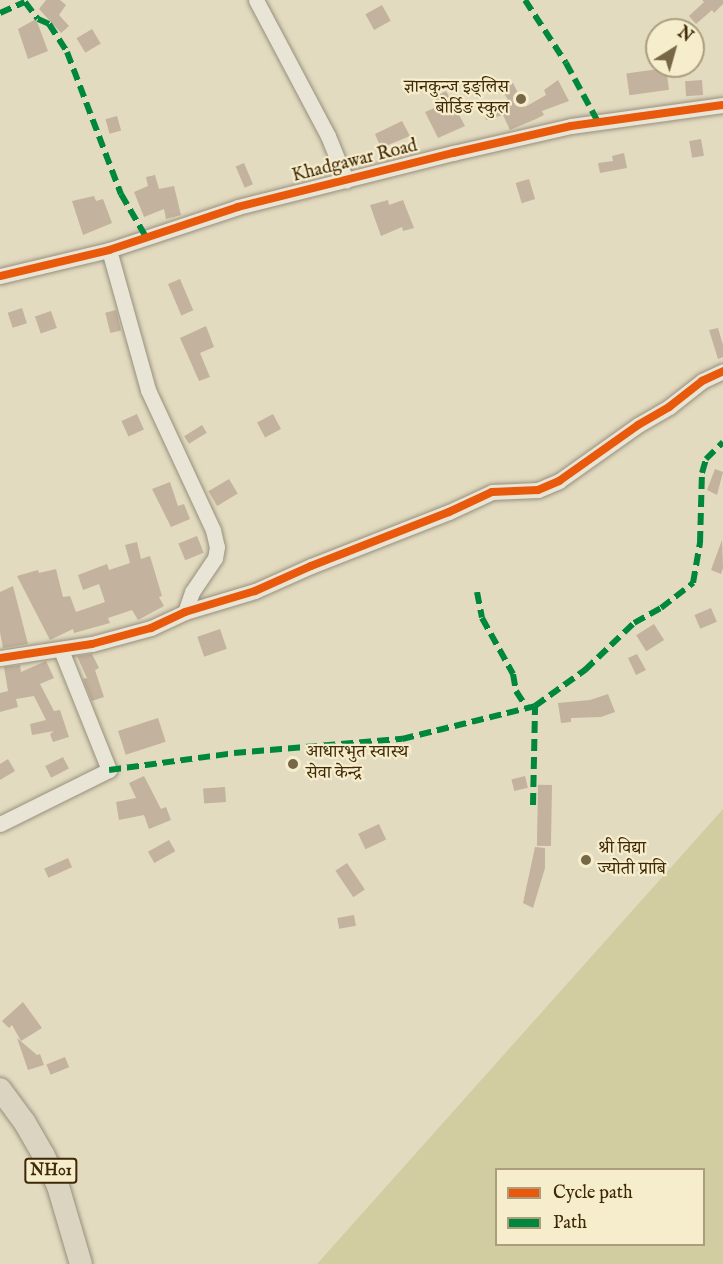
<!DOCTYPE html>
<html>
<head>
<meta charset="utf-8">
<style>
	body { margin:0 }
	#map { position:relative; width:723px; height:1264px; overflow:hidden; background:#e3dbc0; font-family:"IM FELL English","Noto Serif Devanagari",serif }
	div>[style] { position:absolute }
	[style*='--x'] { left:calc(var(--x)*1px); top:calc(var(--y)*1px); width:calc(var(--w)*1px); rotate:calc(var(--a)*1deg) }
	.green>* { inset:0; background:#d1cda1 }
	.building>* { inset:0; background:#c3b29d; transform-origin:0 0 }
	.roads { filter:drop-shadow(0 0 2px #978f7b) drop-shadow(0 0 2px #978f7b) }
	.minor>* { height:15px; margin:-7.5px; padding:0 7.5px; transform-origin:7.5px; border-radius:7.5px; background:#e8e4d6 }
	.highway>* { height:22px; margin:-11px; padding:0 11px; transform-origin:11px; border-radius:11px; background:#dbd4c1 }
	.quiet>* { height:6px; margin-top:-3px; transform-origin:0; background:repeating-linear-gradient(90deg,#00873e 0 12px,transparent 0 18px) }
	.cycleway>* { height:8px; margin:-4px; padding:0 4px; transform-origin:4px; border-radius:4px; background:#e8590c }
	.dots>* { width:16px; height:16px; translate:-50% -50%; box-sizing:border-box; border:3px solid #f6edcd; border-radius:50% }
	span { translate:-50% -50%; white-space:nowrap; text-align:center; line-height:1.15; -webkit-text-stroke:4.5px #f6edcd; paint-order:stroke }
	.shield-label span { padding:2px 4px; background:#f6edcd; border:2px solid; border-radius:4px; -webkit-text-stroke-width:0 }
	.shield-label { font-size:16px; color:#3e2805; font-weight:700 }
	.poi-label { font-size:18px; color:#3e2805 }
	.right { translate:-100% -50%; text-align:right }
	.left { translate:0 -50%; text-align:left }
	.street-label { font-size:18px; color:#3e2805 }
	.legend { position:absolute; left:495px; top:1168px; width:210px; height:78px; box-sizing:border-box; background:#f6edcd; border:2px solid #ac9e7d; margin:0; padding:8px 10px; list-style:none; font-size:18px; color:#3e2805 }
	.legend li { display:flex; align-items:center; gap:12px; height:30px }
	.legend b { width:30px; border:2px solid #ac9e7d }
	.north { position:absolute; left:645px; top:18px; width:60px; height:60px; box-sizing:border-box; background:#f6edcd; border:2px solid #ac9e7d; border-radius:50%; rotate:37deg; font-size:16px; font-weight:700; line-height:24px; text-align:center; color:#3e2805 }
	.north::after { content:''; display:block; margin:auto; width:21px; height:27px; background:#786746; clip-path:polygon(50% 0,100% 100%,50% 72%,0 100%) }
</style>
</head>
<body>
<div id="map">
	<div class="green">
		<i style="clip-path:polygon(evenodd,723px 809px,723px 1264px,317px 1264px,723px 809px,496px 1170px,704px 1170px,704px 1244px,496px 1244px,496px 1170px)"></i>
	</div>
	<div class="building">
		<i style="clip-path:polygon(46px 0,60px 0,66px 5px,59px 15px,69px 26px,61px 33px,39px 9px)"></i>
		<i style="clip-path:polygon(702px 0,723px 0,723px 4px,714px 13px,712px 10px,696px 24px,689px 16px,704px 2px)"></i>
		<i style="left:382px;top:5px;width:18px;height:19px;rotate:61deg"></i>
		<i style="clip-path:polygon(36px 19px,48px 51px,28px 59px,18px 29px)"></i>
		<i style="left:92px;top:29px;width:17px;height:18px;rotate:59deg"></i>
		<i style="left:666px;top:68px;width:22px;height:40px;rotate:82deg"></i>
		<i style="clip-path:polygon(558px 80px,569px 101px,542px 111px,544px 115px,536px 119px,510px 130px,503px 115px,486px 120px,482px 108px,508px 100px,502px 89px,513px 83px,525px 107px,546px 95px,544px 90px)"></i>
		<i style="left:702px;top:80px;width:15px;height:17px;rotate:86deg"></i>
		<i style="clip-path:polygon(446px 91px,465px 126px,438px 138px,425px 112px,439px 106px,435px 97px)"></i>
		<i style="left:117px;top:116px;width:15px;height:12px;rotate:74deg"></i>
		<i style="clip-path:polygon(402px 121px,410px 136px,381px 148px,375px 134px)"></i>
		<i style="left:701px;top:139px;width:17px;height:12px;rotate:80deg"></i>
		<i style="clip-path:polygon(624px 153px,627px 168px,600px 173px,598px 163px,613px 161px,612px 156px)"></i>
		<i style="left:244px;top:163px;width:23px;height:9px;rotate:67deg"></i>
		<i style="clip-path:polygon(155px 175px,159px 189px,174px 186px,181px 215px,166px 219px,164px 209px,144px 217px,134px 192px,148px 186px,146px 177px)"></i>
		<i style="left:529px;top:179px;width:21px;height:14px;rotate:73deg"></i>
		<i style="clip-path:polygon(94px 196px,96px 201px,103px 199px,112px 223px,83px 235px,72px 201px)"></i>
		<i style="clip-path:polygon(388px 200px,389px 205px,403px 200px,414px 228px,403px 231px,402px 227px,381px 236px,370px 205px)"></i>
		<i style="left:180px;top:279px;width:34px;height:13px;rotate:67deg"></i>
		<i style="left:22px;top:308px;width:16px;height:15px;rotate:72deg"></i>
		<i style="left:116px;top:310px;width:21px;height:11px;rotate:76deg"></i>
		<i style="left:51px;top:311px;width:18px;height:17px;rotate:71deg"></i>
		<i style="clip-path:polygon(206px 326px,214px 347px,200px 353px,210px 377px,199px 381px,180px 338px)"></i>
		<i style="clip-path:polygon(718px 328px,723px 345px,723px 357px,718px 359px,709px 330px)"></i>
		<i style="left:137px;top:414px;width:17px;height:17px;rotate:66deg"></i>
		<i style="left:273px;top:414px;width:17px;height:18px;rotate:62deg"></i>
		<i style="left:202px;top:425px;width:9px;height:21px;rotate:58deg"></i>
		<i style="clip-path:polygon(715px 469px,723px 472px,717px 495px,707px 490px)"></i>
		<i style="left:229px;top:479px;width:17px;height:24px;rotate:59deg"></i>
		<i style="clip-path:polygon(170px 482px,178px 506px,184px 504px,190px 519px,171px 527px,152px 489px)"></i>
		<i style="left:197px;top:536px;width:18px;height:20px;rotate:68deg"></i>
		<i style="clip-path:polygon(722px 540px,723px 568px,721px 574px,711px 570px)"></i>
		<i style="clip-path:polygon(137px 542px,141px 559px,150px 556px,162px 596px,159px 597px,164px 606px,138px 620px,132px 610px,108px 618px,110px 623px,74px 633px,73px 629px,50px 640px,17px 576px,38px 570px,39px 573px,56px 569px,63px 597px,70px 596px,76px 612px,105px 602px,99px 584px,83px 590px,78px 575px,107px 564px,109px 570px,130px 563px,125px 545px)"></i>
		<i style="clip-path:polygon(13px 586px,28px 644px,3px 648px,0 632px,0 592px)"></i>
		<i style="left:711px;top:608px;width:15px;height:18px;rotate:67deg"></i>
		<i style="left:654px;top:624px;width:19px;height:21px;rotate:58deg"></i>
		<i style="left:220px;top:629px;width:21px;height:24px;rotate:71deg"></i>
		<i style="clip-path:polygon(92px 654px,99px 668px,95px 670px,104px 697px,92px 701px,83px 679px,87px 678px,77px 656px)"></i>
		<i style="clip-path:polygon(637px 654px,646px 670px,636px 675px,628px 658px)"></i>
		<i style="clip-path:polygon(46px 661px,54px 678px,40px 684px,54px 711px,60px 710px,69px 737px,53px 742px,50px 734px,54px 731px,32px 735px,30px 724px,46px 720px,34px 696px,16px 699px,18px 707px,0 712px,0 693px,8px 691px,4px 667px,20px 665px,21px 672px)"></i>
		<i style="clip-path:polygon(608px 694px,615px 712px,601px 717px,571px 718px,571px 722px,561px 723px,558px 703px,590px 700px)"></i>
		<i style="left:158px;top:718px;width:25px;height:42px;rotate:72deg"></i>
		<i style="left:63px;top:757px;width:13px;height:20px;rotate:63deg"></i>
		<i style="clip-path:polygon(8px 759px,15px 771px,0 780px,0 764px)"></i>
		<i style="clip-path:polygon(144px 776px,161px 809px,166px 807px,171px 820px,149px 829px,144px 815px,119px 820px,116px 802px,136px 798px,129px 783px)"></i>
		<i style="left:525px;top:776px;width:12px;height:14px;rotate:76deg"></i>
		<i style="left:552px;top:785px;width:61px;height:14px;rotate:91deg"></i>
		<i style="left:225px;top:787px;width:15px;height:22px;rotate:86deg"></i>
		<i style="left:379px;top:824px;width:17px;height:23px;rotate:65deg"></i>
		<i style="left:169px;top:840px;width:13px;height:24px;rotate:61deg"></i>
		<i style="clip-path:polygon(535px 847px,545px 848px,545px 868px,533px 908px,523px 903px)"></i>
		<i style="left:68px;top:858px;width:10px;height:26px;rotate:66deg"></i>
		<i style="left:347px;top:863px;width:32px;height:14px;rotate:56deg"></i>
		<i style="left:354px;top:915px;width:11px;height:17px;rotate:80deg"></i>
		<i style="clip-path:polygon(23px 1002px,42px 1028px,21px 1041px,12px 1025px,9px 1028px,2px 1021px)"></i>
		<i style="clip-path:polygon(17px 1038px,37px 1055px,40px 1054px,44px 1065px,28px 1070px)"></i>
		<i style="left:65px;top:1057px;width:11px;height:20px;rotate:68deg"></i>
	</div>
	<div class="roads">
		<div class="minor">
			<i style="--x:256;--y:0;--w:154;--a:62.1"></i>
			<i style="--x:328;--y:136;--w:48;--a:67.8"></i>
			<i style="--x:109;--y:250;--w:145;--a:74.4"></i>
			<i style="--x:148;--y:390;--w:154;--a:65.1"></i>
			<i style="--x:213;--y:530;--w:17;--a:77"></i>
			<i style="--x:217;--y:547;--w:11;--a:100"></i>
			<i style="--x:215;--y:558;--w:41;--a:124.1"></i>
			<i style="--x:192;--y:592;--w:21;--a:109"></i>
			<i style="--x:0;--y:276;--w:112;--a:-13.4"></i>
			<i style="--x:109;--y:250;--w:136;--a:-18.4"></i>
			<i style="--x:238;--y:207;--w:222;--a:-14.1"></i>
			<i style="--x:453;--y:153;--w:121;--a:-12.9"></i>
			<i style="--x:571;--y:126;--w:153;--a:-7.9"></i>
			<i style="--x:0;--y:658;--w:93;--a:-8.7"></i>
			<i style="--x:92;--y:644;--w:61;--a:-15.2"></i>
			<i style="--x:151;--y:628;--w:38;--a:-25"></i>
			<i style="--x:185;--y:612;--w:73;--a:-16.7"></i>
			<i style="--x:255;--y:591;--w:61;--a:-24.1"></i>
			<i style="--x:311;--y:566;--w:148;--a:-21.4"></i>
			<i style="--x:449;--y:512;--w:47;--a:-24.9"></i>
			<i style="--x:492;--y:492;--w:46;--a:-2.5"></i>
			<i style="--x:538;--y:490;--w:23;--a:-23"></i>
			<i style="--x:559;--y:481;--w:97;--a:-35.3"></i>
			<i style="--x:638;--y:425;--w:36;--a:-30"></i>
			<i style="--x:669;--y:407;--w:42;--a:-38.2"></i>
			<i style="--x:702;--y:381;--w:23;--a:-25"></i>
			<i style="--x:0;--y:824;--w:122;--a:-26.4"></i>
			<i style="--x:109;--y:770;--w:129;--a:-111.8"></i>
		</div>
		<div class="highway">
			<i style="--x:0;--y:1089;--w:42;--a:53.7"></i>
			<i style="--x:25;--y:1123;--w:36;--a:60"></i>
			<i style="--x:43;--y:1154;--w:35;--a:65"></i>
			<i style="--x:58;--y:1186;--w:81;--a:73.6"></i>
		</div>
	</div>
	<div class="quiet">
		<i style="--x:525;--y:0;--w:75;--a:56.9"></i>
		<i style="--x:566;--y:63;--w:67;--a:61.5"></i>
		<i style="--x:25;--y:2;--w:21;--a:53"></i>
		<i style="--x:38;--y:19;--w:12;--a:24"></i>
		<i style="--x:49;--y:24;--w:33;--a:57"></i>
		<i style="--x:67;--y:52;--w:152;--a:69.2"></i>
		<i style="--x:121;--y:194;--w:50;--a:59.8"></i>
		<i style="--x:0;--y:13;--w:27;--a:-24"></i>
		<i style="--x:477;--y:592;--w:26;--a:79"></i>
		<i style="--x:482;--y:618;--w:64;--a:61"></i>
		<i style="--x:513;--y:674;--w:17;--a:80"></i>
		<i style="--x:516;--y:691;--w:20;--a:57"></i>
		<i style="--x:109;--y:770;--w:126;--a:-7.7"></i>
		<i style="--x:234;--y:753;--w:169;--a:-4.8"></i>
		<i style="--x:402;--y:739;--w:137;--a:-13.9"></i>
		<i style="--x:535;--y:706;--w:62;--a:-35.8"></i>
		<i style="--x:585;--y:670;--w:68;--a:-43.8"></i>
		<i style="--x:634;--y:623;--w:31;--a:-29"></i>
		<i style="--x:661;--y:608;--w:41;--a:-38"></i>
		<i style="--x:693;--y:583;--w:41;--a:-80.1"></i>
		<i style="--x:700;--y:543;--w:70;--a:-88.4"></i>
		<i style="--x:702;--y:473;--w:15;--a:-74"></i>
		<i style="--x:706;--y:459;--w:24;--a:-45"></i>
		<i style="--x:533;--y:805;--w:99;--a:-88.8"></i>
	</div>
	<div class="cycleway">
		<i style="--x:0;--y:276;--w:112;--a:-13.4"></i>
		<i style="--x:109;--y:250;--w:136;--a:-18.4"></i>
		<i style="--x:238;--y:207;--w:222;--a:-14.1"></i>
		<i style="--x:453;--y:153;--w:121;--a:-12.9"></i>
		<i style="--x:571;--y:126;--w:153;--a:-7.9"></i>
		<i style="--x:0;--y:658;--w:93;--a:-8.7"></i>
		<i style="--x:92;--y:644;--w:61;--a:-15.2"></i>
		<i style="--x:151;--y:628;--w:38;--a:-25"></i>
		<i style="--x:185;--y:612;--w:73;--a:-16.7"></i>
		<i style="--x:255;--y:591;--w:61;--a:-24.1"></i>
		<i style="--x:311;--y:566;--w:148;--a:-21.4"></i>
		<i style="--x:449;--y:512;--w:47;--a:-24.9"></i>
		<i style="--x:492;--y:492;--w:46;--a:-2.5"></i>
		<i style="--x:538;--y:490;--w:23;--a:-23"></i>
		<i style="--x:559;--y:481;--w:97;--a:-35.3"></i>
		<i style="--x:638;--y:425;--w:36;--a:-30"></i>
		<i style="--x:669;--y:407;--w:42;--a:-38.2"></i>
		<i style="--x:702;--y:381;--w:23;--a:-25"></i>
	</div>
	<div class="dots">
		<i style="left:521px;top:99px;background:#786746"></i>
		<i style="left:293px;top:764px;background:#786746"></i>
		<i style="left:586px;top:860px;background:#786746"></i>
	</div>
	<div class="shield-label">
		<span style="left:51px;top:1171px">NH01</span>
	</div>
	<div class="poi-label">
		<span class="right" style="left:509px;top:99px">ज्ञानकुन्ज इङ्लिस<br>बोर्डिङ स्कुल</span>
		<span class="left" style="left:306px;top:764px">आधारभुत स्वास्थ<br>सेवा केन्द्र</span>
		<span class="left" style="left:598px;top:860px">श्री विद्या<br>ज्योती प्राबि</span>
	</div>
	<div class="street-label">
		<span style="left:355px;top:162px;rotate:-14deg">Khadgawar Road</span>
	</div>
	<ul class="legend">
	<li><b style="height:8px;background:#e8590c"></b>Cycle path</li>
	<li><b style="height:8px;background:#00873e"></b>Path</li>
	</ul>
	<div class="north">N</div>
</div>
</body>
</html>
